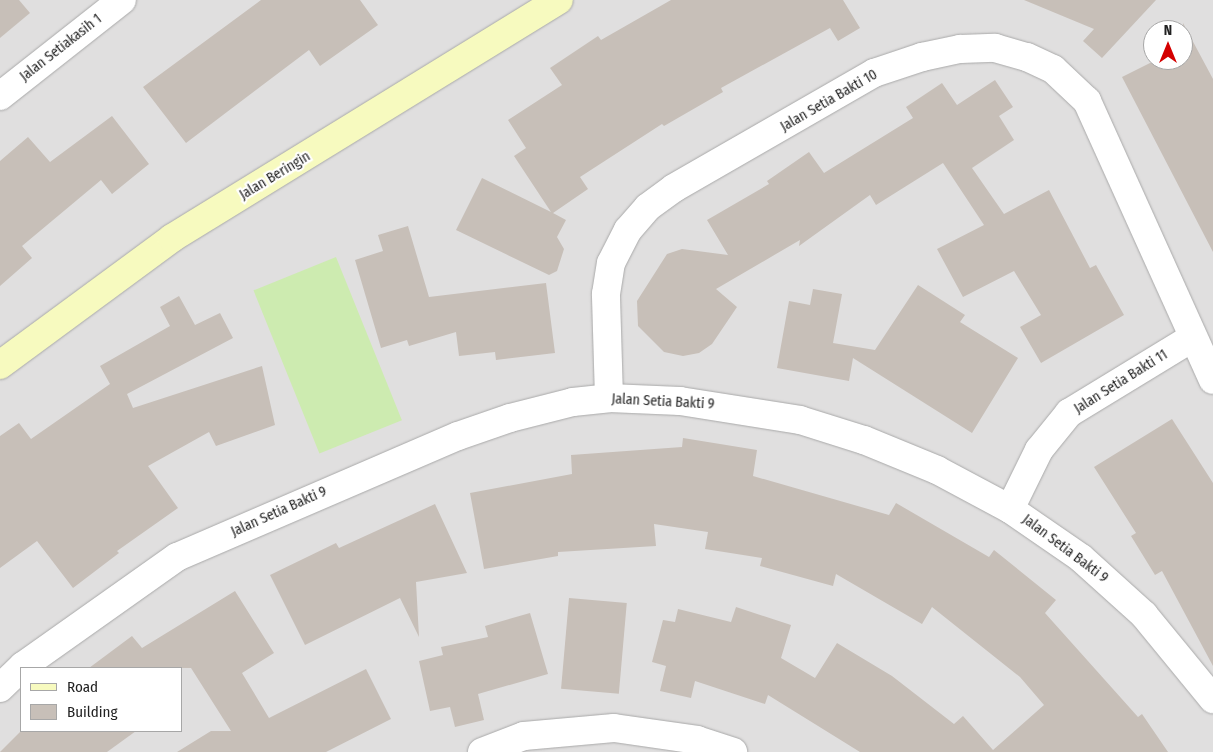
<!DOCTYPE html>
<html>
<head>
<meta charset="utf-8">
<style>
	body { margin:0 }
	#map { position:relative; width:1213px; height:752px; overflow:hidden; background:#f2efe9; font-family:"Fira Sans Condensed",sans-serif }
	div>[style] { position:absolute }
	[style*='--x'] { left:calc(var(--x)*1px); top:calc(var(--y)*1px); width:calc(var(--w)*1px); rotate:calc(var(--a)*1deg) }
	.residential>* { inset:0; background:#e0dfdf }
	.grass>* { inset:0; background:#cdebb0; transform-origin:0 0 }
	.building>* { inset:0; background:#c7bfb8; transform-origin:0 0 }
	.roads { filter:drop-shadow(0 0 1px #a9a9a9) drop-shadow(0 0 1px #a9a9a9) }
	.street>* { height:28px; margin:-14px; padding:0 14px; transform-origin:14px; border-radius:14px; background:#fff }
	.secondary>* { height:28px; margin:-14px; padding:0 14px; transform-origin:14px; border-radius:14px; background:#f7fabf }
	span { translate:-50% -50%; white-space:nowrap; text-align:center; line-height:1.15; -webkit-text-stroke:4.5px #fff; paint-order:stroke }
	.street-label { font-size:14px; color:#222 }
	.legend { position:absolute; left:20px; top:667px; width:162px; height:65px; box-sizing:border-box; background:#fff; border:1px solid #a7a7a7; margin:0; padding:6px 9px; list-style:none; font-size:15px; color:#222 }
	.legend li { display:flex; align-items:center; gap:10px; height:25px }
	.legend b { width:25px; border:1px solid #a7a7a7 }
	.north { position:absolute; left:1143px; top:20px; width:50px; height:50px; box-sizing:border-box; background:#fff; border:1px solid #a7a7a7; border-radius:50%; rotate:0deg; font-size:14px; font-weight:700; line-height:20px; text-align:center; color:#222 }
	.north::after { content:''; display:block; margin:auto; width:18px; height:22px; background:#d40000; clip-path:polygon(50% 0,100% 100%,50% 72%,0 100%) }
</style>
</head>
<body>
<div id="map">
	<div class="residential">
		<i style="clip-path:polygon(evenodd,0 0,1213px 0,1213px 752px,0 752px,0 0,1153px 30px,1183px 30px,1183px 60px,1153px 60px,1153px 30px,0 0,21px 668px,181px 668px,181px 731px,21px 731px,21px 668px)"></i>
	</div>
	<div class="grass">
		<i style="left:336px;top:257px;width:176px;height:89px;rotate:68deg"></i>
	</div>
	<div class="building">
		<i style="clip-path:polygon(0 0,19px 0,30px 13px,0 38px)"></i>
		<i style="clip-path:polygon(261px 0,360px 0,378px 25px,320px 66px,309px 50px,186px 143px,143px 87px)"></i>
		<i style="clip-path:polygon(671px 0,843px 0,860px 28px,838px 41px,830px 28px,721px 88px,723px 92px,664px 126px,662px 124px,580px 177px,588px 189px,553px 213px,566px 220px,557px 237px,564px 249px,557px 271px,549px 275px,456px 230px,482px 178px,551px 212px,514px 156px,526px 148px,508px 120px,562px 85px,550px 68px,598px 36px,601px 40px)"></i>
		<i style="clip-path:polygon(1024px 0,1156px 0,1102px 58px,1083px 41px,1094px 29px)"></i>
		<i style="clip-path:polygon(1183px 23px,1213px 79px,1213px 252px,1122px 77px,1156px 60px,1183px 60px)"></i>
		<i style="clip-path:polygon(995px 80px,1013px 107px,999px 116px,1014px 140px,972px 168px,1004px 214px,1049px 190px,1090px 268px,1096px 265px,1124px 315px,1041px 363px,1020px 327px,1041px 315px,1014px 271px,963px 297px,937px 249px,984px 225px,943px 163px,876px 205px,870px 195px,799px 246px,800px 240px,716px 289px,737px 307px,712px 344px,699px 353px,683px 356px,664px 352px,638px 326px,637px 301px,667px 254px,682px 249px,728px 255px,707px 220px,769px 184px,767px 181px,809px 152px,824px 173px,913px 118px,906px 107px,942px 83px,957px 105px)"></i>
		<i style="clip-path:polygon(112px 116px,149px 164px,112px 194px,101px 180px,22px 246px,32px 258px,0 286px,0 161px,28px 137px,50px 162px)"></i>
		<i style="clip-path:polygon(408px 226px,429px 297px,546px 283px,555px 353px,496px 360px,495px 352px,459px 356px,456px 332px,409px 346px,407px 340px,381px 348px,355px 260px,383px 251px,378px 235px)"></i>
		<i style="clip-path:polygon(918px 285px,965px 315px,960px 322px,1018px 358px,972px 433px,853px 358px,849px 381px,777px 368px,789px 301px,810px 305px,813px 289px,842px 294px,833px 343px,875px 350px)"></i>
		<i style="clip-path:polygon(179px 296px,195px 325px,220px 313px,233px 338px,127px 394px,133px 408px,262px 366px,275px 425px,216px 446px,209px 432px,148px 466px,178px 508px,117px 551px,119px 553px,73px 588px,37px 541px,0 568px,0 436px,19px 423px,31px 439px,110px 384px,100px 366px,170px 326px,160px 307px)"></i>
		<i style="clip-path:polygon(1172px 419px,1213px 483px,1213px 666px,1162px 571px,1155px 575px,1131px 536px,1136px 533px,1094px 467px)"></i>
		<i style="clip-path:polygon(683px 438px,757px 450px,753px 476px,889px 515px,896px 503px,989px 557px,994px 550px,1056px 600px,1045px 613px,1138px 717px,1142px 714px,1168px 752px,860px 752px,768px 695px,765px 704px,695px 681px,691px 698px,660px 691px,666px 666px,652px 662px,663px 620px,675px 622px,678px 609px,731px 622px,736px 607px,791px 625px,781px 658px,815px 678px,837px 643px,892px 676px,954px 724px,963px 716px,993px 750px,1044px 705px,1020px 677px,932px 607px,922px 624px,836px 574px,833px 586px,760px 566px,762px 558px,705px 549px,708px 532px,654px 524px,656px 546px,558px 552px,558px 556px,484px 569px,470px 493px,572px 474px,571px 455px,682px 447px)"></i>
		<i style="clip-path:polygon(435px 504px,467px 573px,416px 582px,419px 637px,400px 598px,305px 645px,270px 575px,336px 543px,339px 548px)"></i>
		<i style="clip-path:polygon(235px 591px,274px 653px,242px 673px,269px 718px,366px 669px,391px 719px,326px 752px,177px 752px,211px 731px,231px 731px,191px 668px,89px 668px,132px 636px,142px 648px)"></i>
		<i style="left:569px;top:598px;width:58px;height:91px;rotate:5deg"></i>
		<i style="clip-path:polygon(530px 613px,548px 674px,478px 694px,484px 720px,455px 727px,450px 707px,430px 711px,419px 661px,443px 655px,441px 647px,488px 637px,485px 626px)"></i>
		<i style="clip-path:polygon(21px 731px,136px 731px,107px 752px,0 752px)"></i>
	</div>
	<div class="roads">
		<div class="street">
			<i style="--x:0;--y:96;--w:155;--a:-38.2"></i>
			<i style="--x:609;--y:398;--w:104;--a:-91.7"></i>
			<i style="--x:606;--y:294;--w:31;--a:-81"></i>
			<i style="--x:611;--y:263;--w:37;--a:-63"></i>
			<i style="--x:628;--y:230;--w:30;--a:-49"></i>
			<i style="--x:648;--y:207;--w:32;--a:-36"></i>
			<i style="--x:674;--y:188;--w:231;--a:-29.9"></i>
			<i style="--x:874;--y:73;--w:51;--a:-18.4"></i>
			<i style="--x:922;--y:57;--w:39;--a:-12"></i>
			<i style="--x:960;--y:49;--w:35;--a:-2"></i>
			<i style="--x:995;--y:48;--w:33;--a:16"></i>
			<i style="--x:1027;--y:57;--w:29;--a:25"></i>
			<i style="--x:1053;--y:69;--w:47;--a:43.3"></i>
			<i style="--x:1087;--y:101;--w:306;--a:65.7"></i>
			<i style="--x:1010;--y:509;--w:66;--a:-63.8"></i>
			<i style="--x:1039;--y:450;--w:48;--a:-51"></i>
			<i style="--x:1069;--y:413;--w:144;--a:-31.4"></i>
			<i style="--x:0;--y:688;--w:32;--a:-44"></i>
			<i style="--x:23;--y:666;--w:189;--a:-35.3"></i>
			<i style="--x:177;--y:557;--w:306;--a:-23.3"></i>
			<i style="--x:458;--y:436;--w:55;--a:-19.1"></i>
			<i style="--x:510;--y:418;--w:65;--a:-14.3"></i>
			<i style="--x:573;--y:402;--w:36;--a:-6"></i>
			<i style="--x:609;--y:398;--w:71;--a:2.4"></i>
			<i style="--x:680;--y:401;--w:121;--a:9"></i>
			<i style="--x:800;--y:420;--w:67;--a:17.4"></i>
			<i style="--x:864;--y:440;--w:79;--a:22.3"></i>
			<i style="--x:937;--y:470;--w:83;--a:28.1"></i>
			<i style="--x:1010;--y:509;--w:86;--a:34.6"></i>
			<i style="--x:1081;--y:558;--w:85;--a:42.1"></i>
			<i style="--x:1144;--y:615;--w:109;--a:50.6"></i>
			<i style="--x:482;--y:752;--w:45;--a:-20.9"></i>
			<i style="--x:524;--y:736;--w:90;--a:-5.1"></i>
			<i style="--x:614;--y:728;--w:84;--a:8.2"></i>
			<i style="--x:697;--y:740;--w:38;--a:18"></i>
		</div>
		<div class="secondary">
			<i style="--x:0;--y:365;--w:214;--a:-36.4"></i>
			<i style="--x:172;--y:238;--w:454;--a:-31.6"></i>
		</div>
	</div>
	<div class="street-label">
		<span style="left:61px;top:48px;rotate:-38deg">Jalan Setiakasih 1</span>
		<span style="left:829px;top:101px;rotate:-30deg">Jalan Setia Bakti 10</span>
		<span style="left:275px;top:176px;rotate:-31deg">Jalan Beringin</span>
		<span style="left:1121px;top:382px;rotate:-32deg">Jalan Setia Bakti 11</span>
		<span style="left:663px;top:402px;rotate:3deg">Jalan Setia Bakti 9</span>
		<span style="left:279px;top:512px;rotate:-24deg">Jalan Setia Bakti 9</span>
		<span style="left:1065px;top:549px;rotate:37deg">Jalan Setia Bakti 9</span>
	</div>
	<ul class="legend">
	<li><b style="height:6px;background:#f7fabf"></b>Road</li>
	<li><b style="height:14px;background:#c7bfb8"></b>Building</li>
	</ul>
	<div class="north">N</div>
</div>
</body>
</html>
